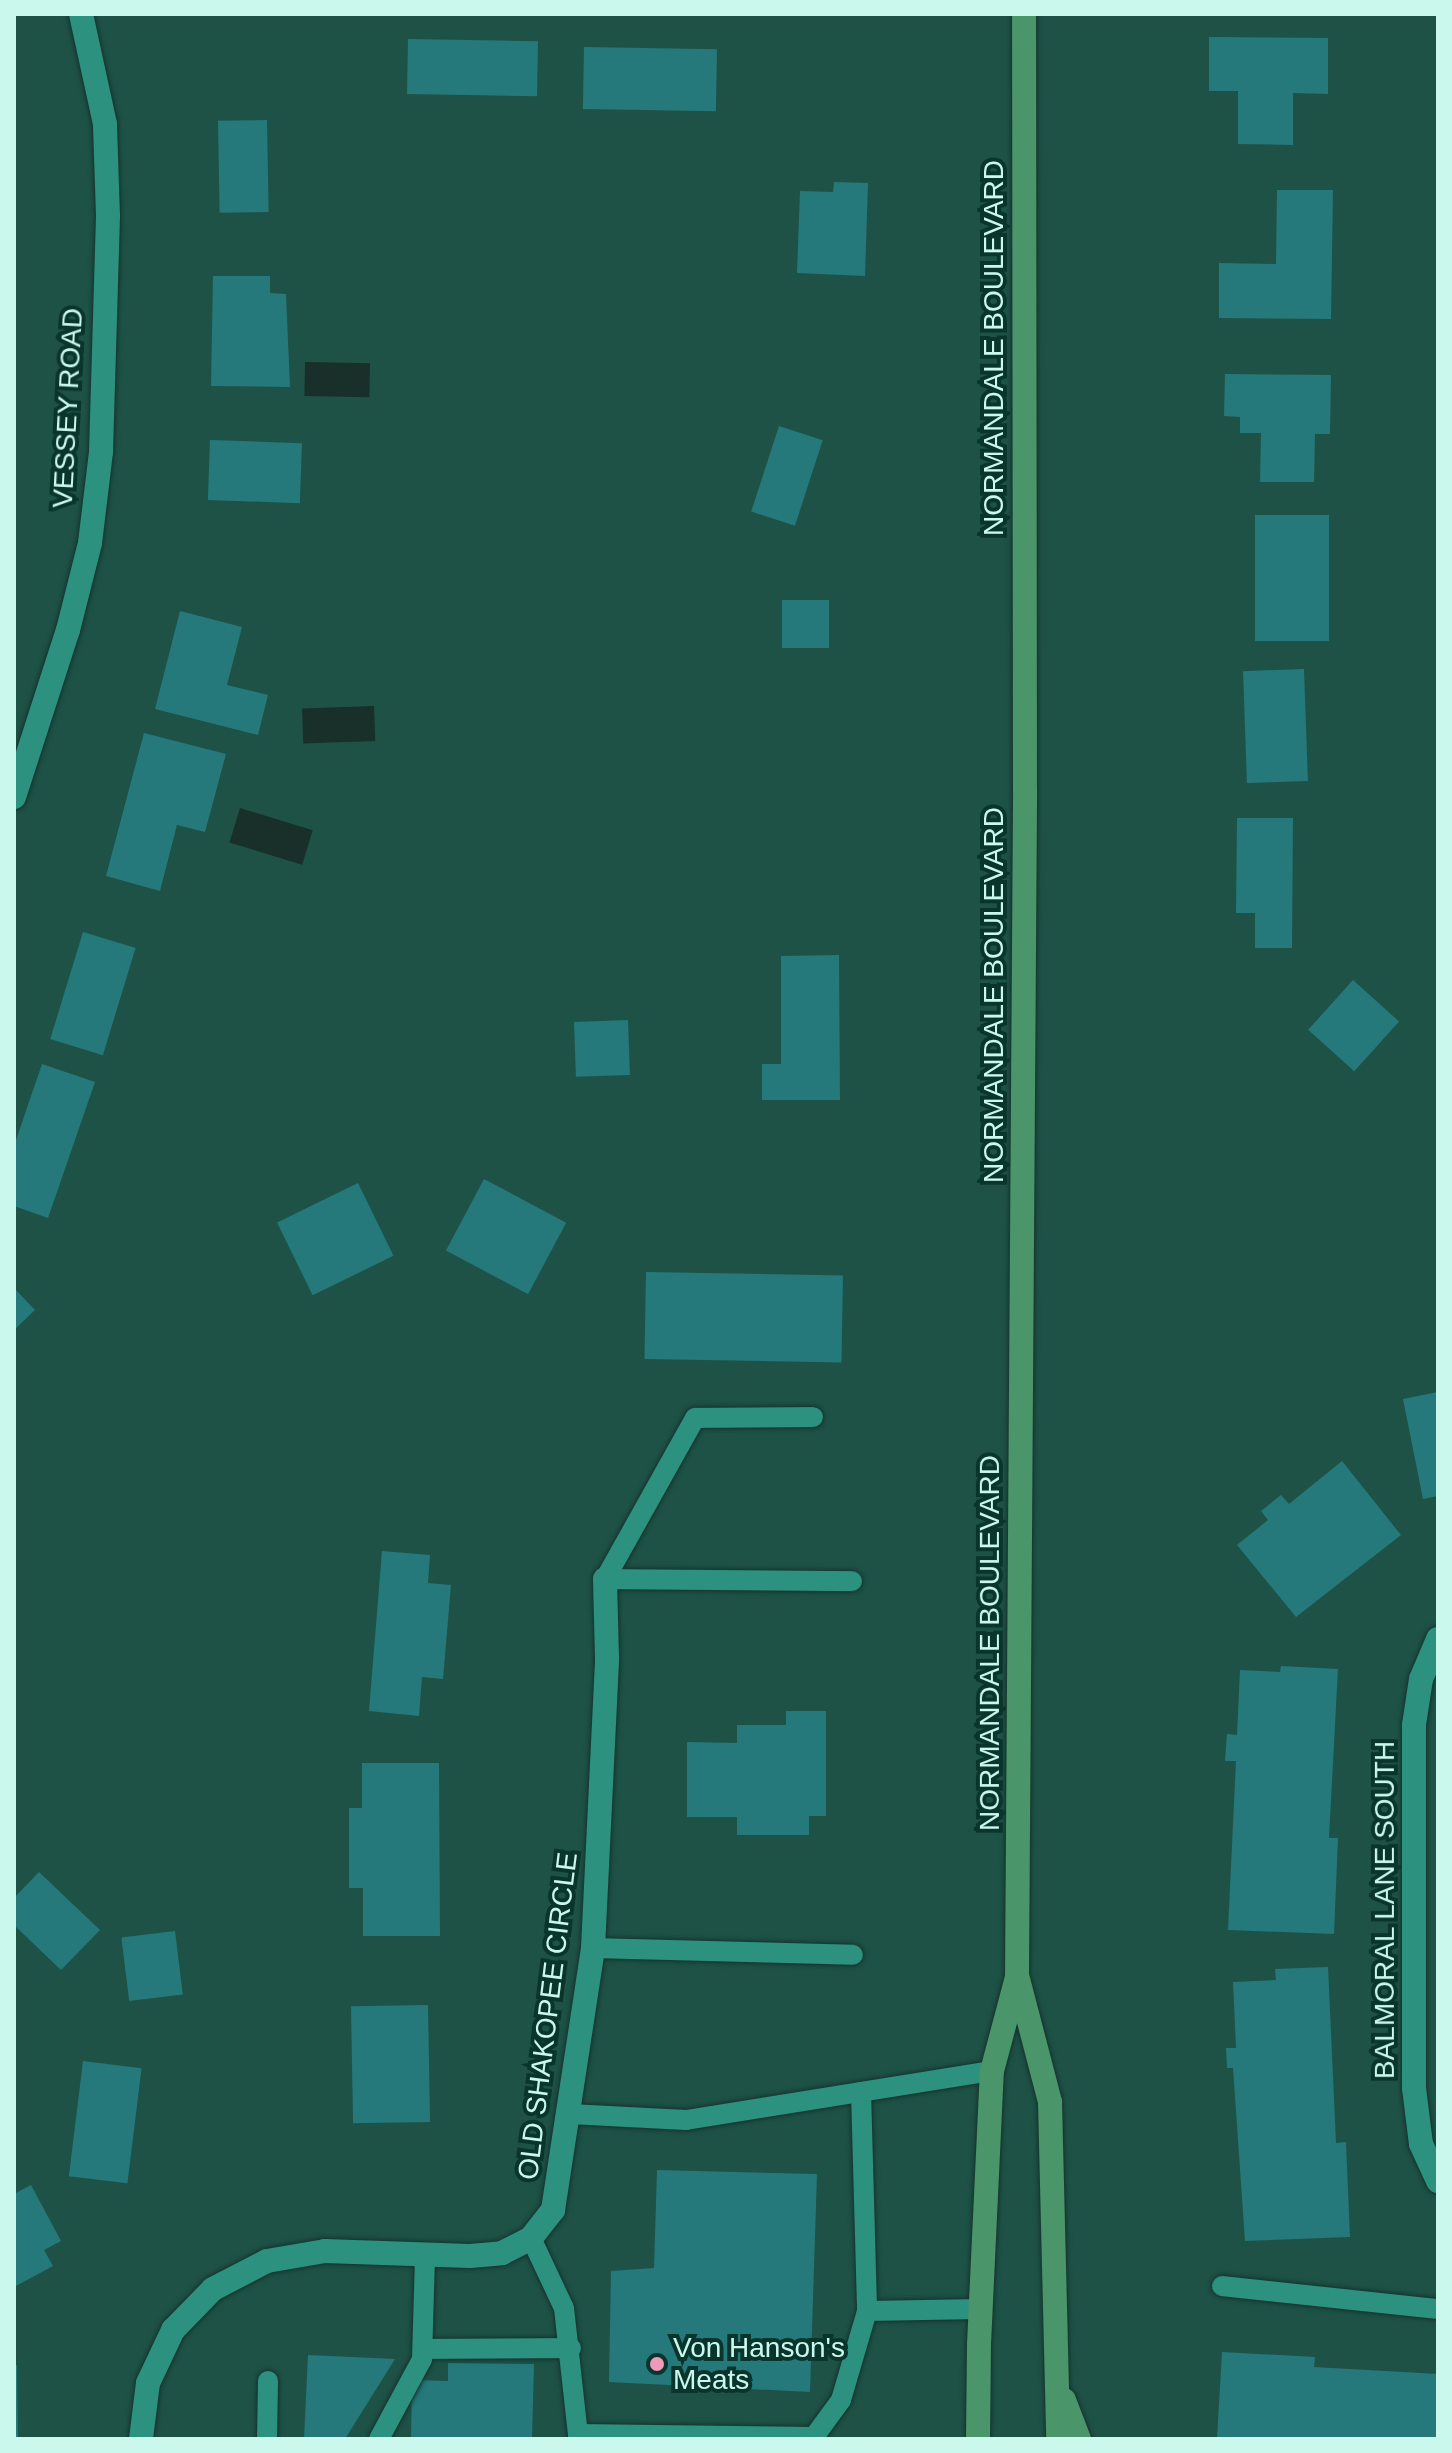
<!DOCTYPE html>
<html>
<head>
<meta charset="utf-8">
<style>
	body { margin:0 }
	#map { position:relative; width:1452px; height:2453px; overflow:hidden; background:#1e5247; font-family:Arial,sans-serif }
	div>[style] { position:absolute }
	[style*='--x'] { left:calc(var(--x)*1px); top:calc(var(--y)*1px); width:calc(var(--w)*1px); rotate:calc(var(--a)*1deg) }
	.water>* { inset:0; background:#182f2a; transform-origin:0 0 }
	.building>* { inset:0; background:#25797b; transform-origin:0 0 }
	.roads { filter:drop-shadow(0 0 2px #15342d) drop-shadow(0 0 2px #15342d) }
	.lane>* { height:20px; margin:-10px; padding:0 10px; transform-origin:10px; border-radius:10px; background:#2c927f }
	.street>* { height:24px; margin:-12px; padding:0 12px; transform-origin:12px; border-radius:12px; background:#2c927f }
	.secondary>* { height:24px; margin:-12px; padding:0 12px; transform-origin:12px; border-radius:12px; background:#4a966a }
	.dots>* { width:22px; height:22px; translate:-50% -50%; box-sizing:border-box; border:4px solid #0a352d; border-radius:50% }
	span { translate:-50% -50%; white-space:nowrap; text-align:center; line-height:1.15; -webkit-text-stroke:8px #0a352d; paint-order:stroke }
	.street-label { font-size:28px; color:#cbf8ec }
	.poi-label { font-size:28px; color:#cbf8ec }
	.left { translate:0 -50%; text-align:left }
	.frame { position:absolute; inset:0; border:16px solid #cbf8ec; pointer-events:none }
</style>
</head>
<body>
<div id="map">
	<div class="water">
		<i style="left:305px;top:362px;width:65px;height:34px;rotate:1deg"></i>
		<i style="left:374px;top:706px;width:35px;height:72px;rotate:88deg"></i>
		<i style="left:240px;top:808px;width:76px;height:36px;rotate:17deg"></i>
	</div>
	<div class="building">
		<i style="clip-path:polygon(1209px 37px,1328px 38px,1328px 94px,1293px 93px,1293px 145px,1238px 144px,1238px 91px,1209px 91px)"></i>
		<i style="left:408px;top:39px;width:130px;height:55px;rotate:1deg"></i>
		<i style="left:584px;top:47px;width:133px;height:62px;rotate:1deg"></i>
		<i style="left:267px;top:120px;width:92px;height:49px;rotate:89deg"></i>
		<i style="clip-path:polygon(834px 182px,868px 183px,865px 276px,797px 273px,800px 191px,833px 192px)"></i>
		<i style="clip-path:polygon(1277px 190px,1333px 190px,1331px 319px,1219px 318px,1219px 263px,1276px 264px)"></i>
		<i style="clip-path:polygon(213px 276px,270px 276px,270px 293px,286px 294px,290px 387px,211px 386px)"></i>
		<i style="clip-path:polygon(1225px 374px,1331px 375px,1330px 434px,1315px 434px,1314px 482px,1260px 482px,1261px 433px,1240px 433px,1240px 417px,1224px 416px)"></i>
		<i style="left:779px;top:426px;width:46px;height:90px;rotate:18deg"></i>
		<i style="left:210px;top:440px;width:92px;height:60px;rotate:2deg"></i>
		<i style="left:1255px;top:515px;width:74px;height:126px"></i>
		<i style="left:782px;top:600px;width:47px;height:48px"></i>
		<i style="clip-path:polygon(180px 611px,242px 627px,227px 685px,268px 695px,258px 735px,155px 709px)"></i>
		<i style="left:1304px;top:669px;width:112px;height:61px;rotate:88deg"></i>
		<i style="clip-path:polygon(144px 733px,226px 754px,205px 832px,177px 825px,160px 891px,106px 876px)"></i>
		<i style="clip-path:polygon(1237px 818px,1293px 818px,1292px 948px,1255px 948px,1255px 913px,1236px 913px)"></i>
		<i style="left:83px;top:932px;width:55px;height:112px;rotate:17deg"></i>
		<i style="clip-path:polygon(839px 955px,840px 1100px,762px 1100px,762px 1064px,781px 1064px,781px 956px)"></i>
		<i style="left:1353px;top:980px;width:62px;height:67px;rotate:42deg"></i>
		<i style="left:628px;top:1020px;width:55px;height:54px;rotate:88deg"></i>
		<i style="clip-path:polygon(42px 1064px,95px 1082px,48px 1218px,14px 1206px,14px 1146px)"></i>
		<i style="left:484px;top:1179px;width:93px;height:81px;rotate:28deg"></i>
		<i style="left:358px;top:1183px;width:81px;height:90px;rotate:64deg"></i>
		<i style="left:646px;top:1272px;width:197px;height:87px;rotate:1deg"></i>
		<i style="clip-path:polygon(14px 1288px,35px 1310px,14px 1330px)"></i>
		<i style="clip-path:polygon(1438px 1392px,1438px 1496px,1423px 1499px,1403px 1399px)"></i>
		<i style="clip-path:polygon(1342px 1461px,1401px 1535px,1296px 1617px,1237px 1545px,1268px 1520px,1261px 1511px,1281px 1495px,1289px 1504px)"></i>
		<i style="clip-path:polygon(382px 1551px,430px 1555px,428px 1583px,451px 1585px,443px 1679px,422px 1677px,419px 1716px,369px 1711px)"></i>
		<i style="clip-path:polygon(1281px 1666px,1338px 1669px,1329px 1838px,1338px 1838px,1334px 1934px,1228px 1930px,1236px 1761px,1225px 1761px,1227px 1734px,1237px 1735px,1240px 1670px,1280px 1672px)"></i>
		<i style="clip-path:polygon(786px 1711px,826px 1711px,826px 1816px,809px 1816px,809px 1835px,737px 1835px,737px 1817px,687px 1817px,687px 1742px,737px 1743px,737px 1725px,786px 1725px)"></i>
		<i style="clip-path:polygon(362px 1763px,439px 1763px,440px 1936px,363px 1936px,363px 1888px,349px 1888px,349px 1808px,362px 1808px)"></i>
		<i style="clip-path:polygon(39px 1872px,100px 1930px,61px 1970px,14px 1925px,14px 1898px)"></i>
		<i style="left:175px;top:1931px;width:64px;height:54px;rotate:83deg"></i>
		<i style="clip-path:polygon(1328px 1967px,1336px 2143px,1346px 2142px,1350px 2237px,1245px 2241px,1233px 2068px,1227px 2068px,1226px 2048px,1236px 2048px,1233px 1982px,1276px 1980px,1275px 1969px)"></i>
		<i style="left:428px;top:2005px;width:117px;height:77px;rotate:89deg"></i>
		<i style="left:83px;top:2061px;width:59px;height:116px;rotate:7deg"></i>
		<i style="clip-path:polygon(657px 2170px,817px 2174px,810px 2392px,609px 2382px,611px 2271px,654px 2268px)"></i>
		<i style="clip-path:polygon(31px 2185px,61px 2241px,44px 2250px,53px 2266px,14px 2287px,14px 2194px)"></i>
		<i style="clip-path:polygon(1222px 2352px,1315px 2357px,1314px 2367px,1438px 2374px,1438px 2439px,1217px 2439px)"></i>
		<i style="clip-path:polygon(308px 2355px,395px 2359px,345px 2439px,304px 2439px)"></i>
		<i style="clip-path:polygon(448px 2363px,534px 2364px,532px 2439px,411px 2439px,412px 2380px,448px 2381px)"></i>
		<i style="clip-path:polygon(14px 2365px,17px 2365px,18px 2439px,14px 2439px)"></i>
	</div>
	<div class="roads">
		<div class="lane">
			<i style="--x:813;--y:1417;--w:118;--a:179.5"></i>
			<i style="--x:695;--y:1418;--w:184;--a:119.2"></i>
			<i style="--x:605;--y:1579;--w:247;--a:0.5"></i>
			<i style="--x:593;--y:1948;--w:260;--a:1.5"></i>
			<i style="--x:861;--y:2092;--w:219;--a:88.4"></i>
			<i style="--x:570;--y:2114;--w:116;--a:3"></i>
			<i style="--x:686;--y:2120;--w:310;--a:-9.1"></i>
			<i style="--x:531;--y:2238;--w:77;--a:64.8"></i>
			<i style="--x:564;--y:2308;--w:127;--a:83.7"></i>
			<i style="--x:1222;--y:2286;--w:217;--a:6.1"></i>
			<i style="--x:423;--y:2349;--w:148;--a:-0.4"></i>
			<i style="--x:267;--y:2439;--w:58;--a:-89"></i>
			<i style="--x:379;--y:2439;--w:91;--a:-61.7"></i>
			<i style="--x:422;--y:2359;--w:104;--a:-88.3"></i>
			<i style="--x:578;--y:2439;--w:5;--a:-90"></i>
			<i style="--x:578;--y:2434;--w:236;--a:0.7"></i>
			<i style="--x:814;--y:2437;--w:46;--a:-53.9"></i>
			<i style="--x:841;--y:2400;--w:93;--a:-73.7"></i>
			<i style="--x:867;--y:2311;--w:114;--a:-1"></i>
		</div>
		<div class="street">
			<i style="--x:14;--y:797;--w:176;--a:-72.1"></i>
			<i style="--x:68;--y:630;--w:90;--a:-75.8"></i>
			<i style="--x:90;--y:543;--w:92;--a:-83.1"></i>
			<i style="--x:101;--y:452;--w:236;--a:-88.3"></i>
			<i style="--x:108;--y:216;--w:92;--a:-91.9"></i>
			<i style="--x:105;--y:124;--w:113;--a:-102.3"></i>
			<i style="--x:1438;--y:1639;--w:43;--a:113"></i>
			<i style="--x:1421;--y:1679;--w:47;--a:98.7"></i>
			<i style="--x:1414;--y:1725;--w:363;--a:90"></i>
			<i style="--x:1414;--y:2088;--w:56;--a:82.9"></i>
			<i style="--x:1421;--y:2144;--w:41;--a:65.3"></i>
			<i style="--x:141;--y:2439;--w:56;--a:-82.9"></i>
			<i style="--x:148;--y:2383;--w:59;--a:-64.7"></i>
			<i style="--x:173;--y:2330;--w:57;--a:-45.7"></i>
			<i style="--x:213;--y:2289;--w:61;--a:-27.4"></i>
			<i style="--x:267;--y:2261;--w:59;--a:-9.8"></i>
			<i style="--x:325;--y:2251;--w:145;--a:2"></i>
			<i style="--x:470;--y:2256;--w:32;--a:-5"></i>
			<i style="--x:502;--y:2253;--w:33;--a:-27"></i>
			<i style="--x:531;--y:2238;--w:36;--a:-52"></i>
			<i style="--x:553;--y:2210;--w:265;--a:-81.3"></i>
			<i style="--x:593;--y:1948;--w:291;--a:-87.2"></i>
			<i style="--x:607;--y:1657;--w:78;--a:-91.5"></i>
		</div>
		<div class="secondary">
			<i style="--x:1018;--y:1979;--w:127;--a:75.4"></i>
			<i style="--x:1050;--y:2102;--w:337;--a:88.6"></i>
			<i style="--x:1064;--y:2400;--w:42;--a:69"></i>
			<i style="--x:978;--y:2439;--w:95;--a:-89.4"></i>
			<i style="--x:979;--y:2344;--w:273;--a:-87.3"></i>
			<i style="--x:992;--y:2071;--w:97;--a:-75.1"></i>
			<i style="--x:1017;--y:1977;--w:1186;--a:-89.61"></i>
			<i style="--x:1025;--y:791;--w:777;--a:-90.07"></i>
		</div>
	</div>
	<div class="dots">
		<i style="left:657px;top:2364px;background:#ef9ab8"></i>
	</div>
	<div class="street-label">
		<span style="left:994px;top:348px;rotate:-90deg">NORMANDALE BOULEVARD</span>
		<span style="left:68px;top:408px;rotate:-87deg">VESSEY ROAD</span>
		<span style="left:994px;top:995px;rotate:-90deg">NORMANDALE BOULEVARD</span>
		<span style="left:990px;top:1643px;rotate:-90deg">NORMANDALE BOULEVARD</span>
		<span style="left:1385px;top:1910px;rotate:-90deg">BALMORAL LANE SOUTH</span>
		<span style="left:548px;top:2016px;rotate:-83deg">OLD SHAKOPEE CIRCLE</span>
	</div>
	<div class="poi-label">
		<span class="left" style="left:673px;top:2364px">Von Hanson's<br>Meats</span>
	</div>
	<div class="frame"></div>
</div>
</body>
</html>
